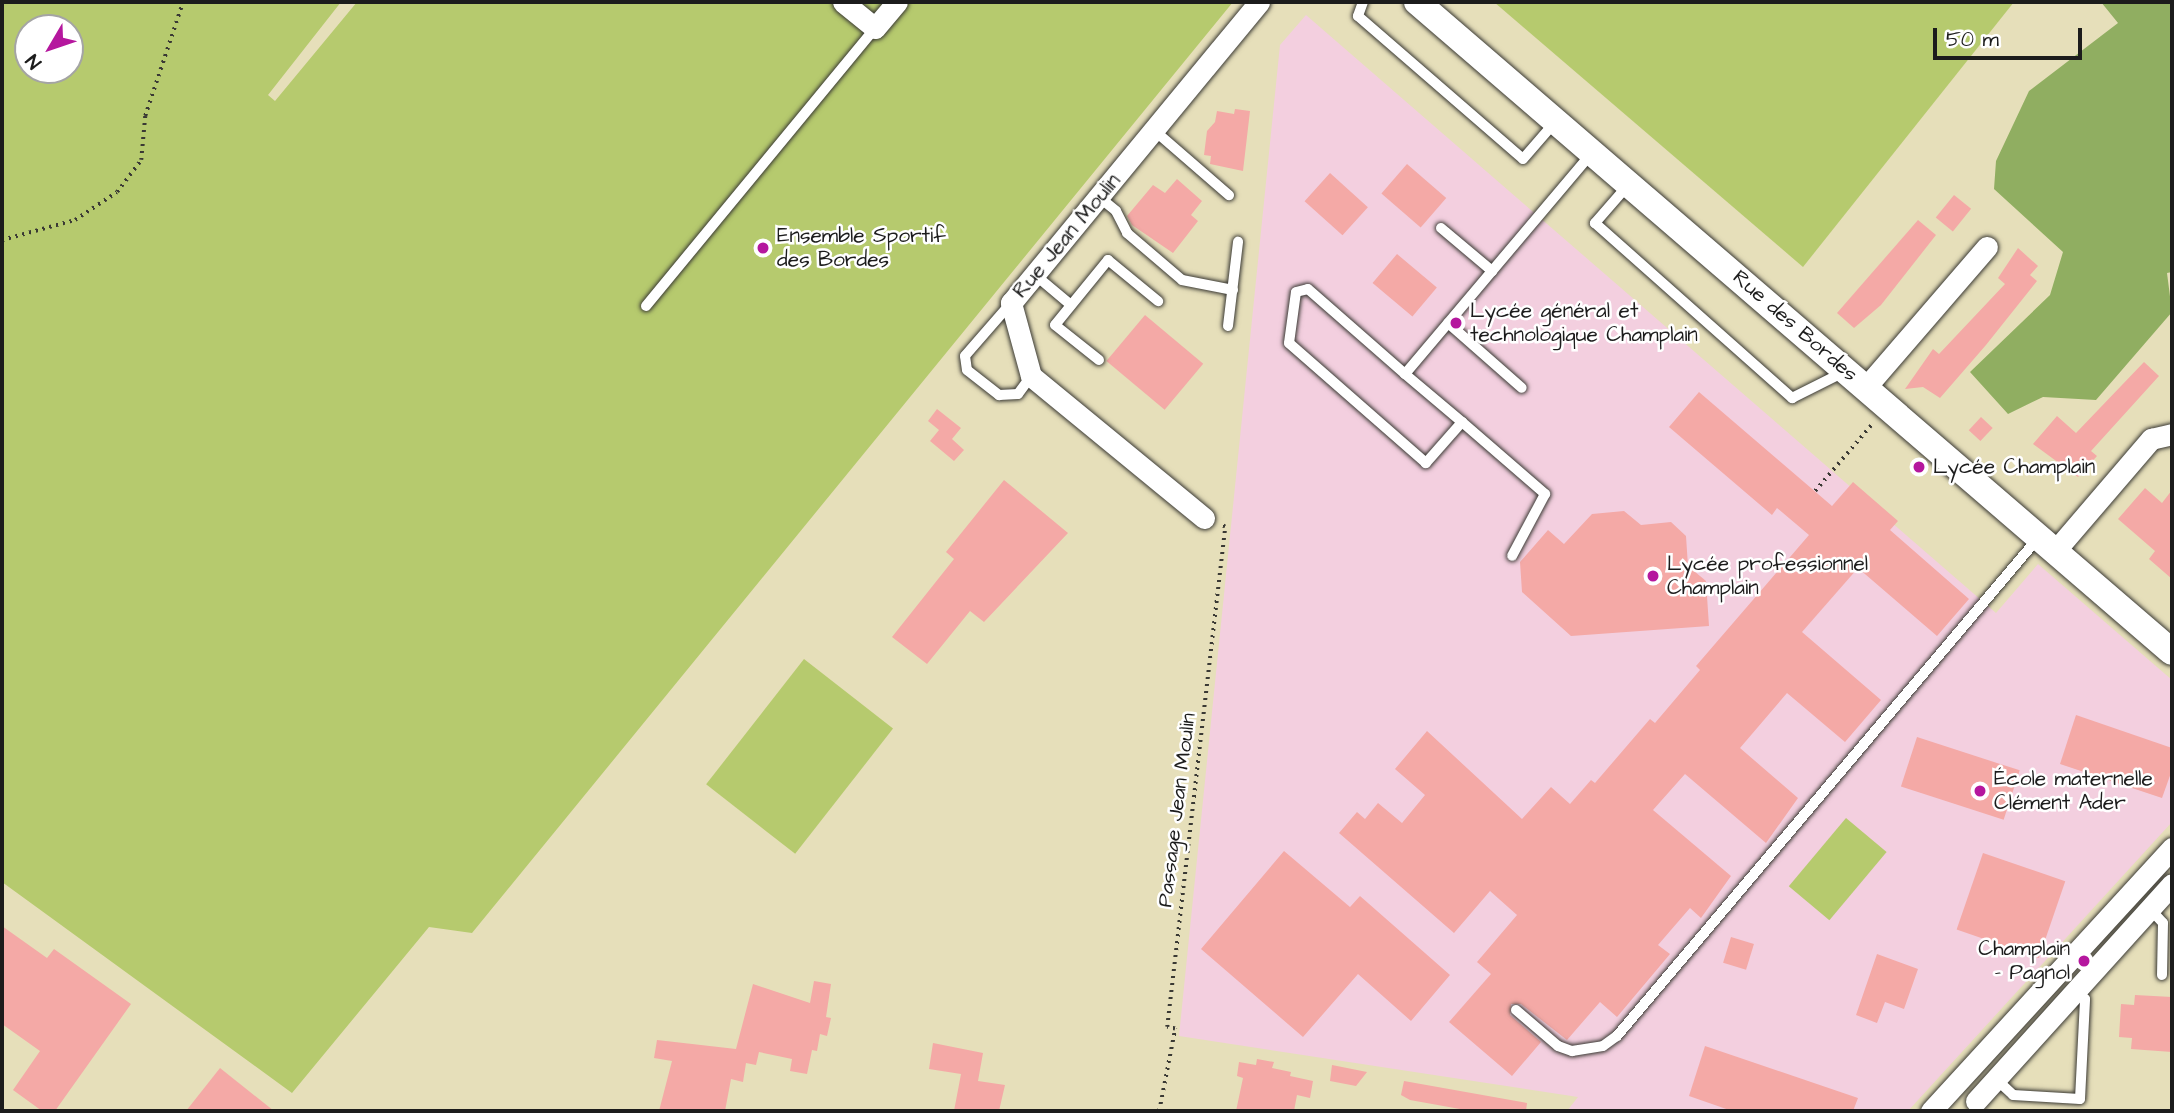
<!DOCTYPE html>
<html>
<head>
<meta charset="utf-8">
<style>
	body { margin:0 }
	#map { position:relative; width:2174px; height:1113px; overflow:hidden; background:#e6dfba; font-family:"Architects Daughter",sans-serif }
	div>[style] { position:absolute }
	[style*='--x'] { left:calc(var(--x)*1px); top:calc(var(--y)*1px); width:calc(var(--w)*1px); rotate:calc(var(--a)*1deg) }
	.built>* { inset:0; background:#f3cfdf }
	.green>* { inset:0; background:#b6ca6e; transform-origin:0 0 }
	.forest>* { inset:0; background:#90ae61 }
	.building>* { inset:0; background:#f4a9a6; transform-origin:0 0 }
	.path>* { height:3.5px; margin-top:-1.75px; transform-origin:0; background:repeating-linear-gradient(90deg,#3a3934 0 2px,transparent 0 7px) }
	.roads { filter:drop-shadow(0 0 2px #3a3934) drop-shadow(0 0 2px #3a3934) }
	.service>* { height:10px; margin:-5px; padding:0 5px; transform-origin:5px; border-radius:5px; background:#fff }
	.minor>* { height:21px; margin:-10.5px; padding:0 10.5px; transform-origin:10.5px; border-radius:10.5px; background:#fff }
	.tertiary>* { height:26px; margin:-13px; padding:0 13px; transform-origin:13px; border-radius:13px; background:#fff }
	.dots>* { width:19px; height:19px; translate:-50% -50%; box-sizing:border-box; border:4px solid #fff; border-radius:50% }
	span { translate:-50% -50%; white-space:nowrap; text-align:center; line-height:1.15; -webkit-text-stroke:5px #fff; paint-order:stroke }
	.poi-label { font-size:21px; color:#1c1c1c }
	.left { translate:0 -50%; text-align:left }
	.right { translate:-100% -50%; text-align:right }
	.street-label { font-size:21px; color:#1c1c1c }
	.frame { position:absolute; inset:0; border:4px solid #1c1c1c; pointer-events:none }
	.north { position:absolute; left:14px; top:14px; width:70px; height:70px; box-sizing:border-box; background:#fff; border:2px solid #a4a4a4; border-radius:50%; rotate:231deg; font-size:19px; font-weight:700; line-height:28px; text-align:center; color:#1c1c1c }
	.north::after { content:''; display:block; margin:auto; width:24px; height:32px; background:#b5179e; clip-path:polygon(50% 0,100% 100%,50% 72%,0 100%) }
	.scale { position:absolute; left:1933px; top:28px; width:149px; height:32px; box-sizing:border-box; border:4px solid #1c1c1c; border-top:0; padding-left:9px; font-size:21px; line-height:24px; white-space:nowrap; color:#1c1c1c; -webkit-text-stroke:5px #fff; paint-order:stroke }
</style>
</head>
<body>
<div id="map">
	<div class="built">
		<i style="clip-path:polygon(1306px 15px,1996px 613px,2038px 564px,2172px 680px,2172px 822px,1908px 1111px,1567px 1111px,1578px 1097px,1179px 1036px,1280px 45px)"></i>
	</div>
	<div class="green">
		<i style="clip-path:polygon(evenodd,2px 2px,341px 2px,268px 95px,275px 101px,357px 2px,1233px 2px,472px 933px,429px 927px,292px 1093px,2px 882px,2px 2px,28px 28px,70px 28px,70px 70px,28px 70px,28px 28px)"></i>
		<i style="clip-path:polygon(1494px 2px,2014px 2px,1803px 267px)"></i>
		<i style="left:804px;top:659px;width:113px;height:159px;rotate:38deg"></i>
		<i style="left:1846px;top:818px;width:53px;height:89px;rotate:40deg"></i>
	</div>
	<div class="forest">
		<i style="clip-path:polygon(2101px 2px,2172px 2px,2172px 272px,2167px 273px,2172px 312px,2096px 400px,2043px 397px,2008px 414px,1970px 372px,2050px 295px,2063px 252px,1994px 189px,1996px 161px,2029px 91px,2118px 23px)"></i>
	</div>
	<div class="building">
		<i style="clip-path:polygon(1235px 109px,1250px 111px,1243px 171px,1210px 164px,1211px 156px,1204px 155px,1207px 131px,1215px 122px,1217px 111px,1234px 114px)"></i>
		<i style="left:1407px;top:164px;width:52px;height:39px;rotate:41deg"></i>
		<i style="left:1330px;top:173px;width:51px;height:38px;rotate:42deg"></i>
		<i style="clip-path:polygon(1177px 179px,1202px 201px,1191px 215px,1198px 221px,1173px 253px,1132px 225px,1127px 216px,1153px 185px,1165px 193px)"></i>
		<i style="left:1954px;top:195px;width:22px;height:29px;rotate:39deg"></i>
		<i style="clip-path:polygon(1918px 220px,1936px 235px,1881px 305px,1854px 328px,1837px 313px)"></i>
		<i style="clip-path:polygon(2018px 248px,2038px 266px,2030px 275px,2037px 281px,1986px 345px,1940px 398px,1923px 387px,1905px 389px,1933px 349px,1939px 354px,2005px 284px,1998px 278px)"></i>
		<i style="left:1397px;top:254px;width:52px;height:38px;rotate:40deg"></i>
		<i style="left:1145px;top:315px;width:76px;height:60px;rotate:40deg"></i>
		<i style="clip-path:polygon(2144px 362px,2159px 376px,2091px 451px,2097px 456px,2078px 477px,2033px 444px,2057px 416px,2076px 433px)"></i>
		<i style="clip-path:polygon(1699px 392px,1832px 506px,1853px 482px,1898px 521px,1890px 530px,1969px 599px,1937px 636px,1858px 568px,1802px 632px,1881px 700px,1845px 742px,1787px 693px,1740px 748px,1798px 798px,1766px 843px,1685px 774px,1653px 810px,1731px 876px,1701px 918px,1690px 908px,1658px 945px,1670px 954px,1617px 1017px,1600px 1002px,1567px 1040px,1521px 1004px,1511px 1004px,1510px 1015px,1541px 1042px,1512px 1076px,1449px 1022px,1491px 974px,1477px 962px,1517px 915px,1490px 891px,1454px 933px,1339px 833px,1357px 812px,1365px 819px,1378px 803px,1402px 823px,1425px 795px,1395px 769px,1427px 731px,1522px 819px,1551px 787px,1570px 804px,1591px 780px,1595px 783px,1650px 719px,1655px 723px,1700px 670px,1696px 666px,1809px 535px,1777px 508px,1772px 515px,1669px 427px)"></i>
		<i style="clip-path:polygon(937px 409px,961px 428px,952px 439px,964px 450px,954px 461px,930px 441px,939px 430px,928px 421px)"></i>
		<i style="left:1981px;top:417px;width:16px;height:18px;rotate:43deg"></i>
		<i style="clip-path:polygon(1004px 480px,1068px 533px,984px 622px,970px 611px,927px 664px,892px 637px,954px 559px,946px 552px)"></i>
		<i style="clip-path:polygon(2145px 488px,2162px 503px,2172px 490px,2172px 579px,2149px 559px,2155px 551px,2118px 519px)"></i>
		<i style="clip-path:polygon(1624px 511px,1641px 525px,1671px 522px,1686px 536px,1688px 566px,1706px 581px,1709px 626px,1571px 636px,1522px 592px,1520px 562px,1548px 530px,1564px 544px,1592px 514px)"></i>
		<i style="clip-path:polygon(2076px 715px,2172px 748px,2172px 770px,2162px 798px,2060px 764px)"></i>
		<i style="left:1917px;top:737px;width:108px;height:52px;rotate:18deg"></i>
		<i style="clip-path:polygon(1284px 851px,1350px 907px,1360px 896px,1450px 975px,1411px 1021px,1358px 974px,1303px 1037px,1201px 949px)"></i>
		<i style="left:1983px;top:853px;width:87px;height:81px;rotate:19deg"></i>
		<i style="clip-path:polygon(2px 926px,47px 958px,54px 949px,131px 1004px,55px 1111px,42px 1111px,13px 1090px,40px 1051px,2px 1024px)"></i>
		<i style="left:1731px;top:937px;width:24px;height:27px;rotate:17deg"></i>
		<i style="clip-path:polygon(1877px 954px,1918px 969px,1904px 1009px,1885px 1002px,1877px 1023px,1856px 1015px)"></i>
		<i style="clip-path:polygon(814px 981px,831px 984px,826px 1017px,831px 1018px,827px 1036px,820px 1034px,817px 1051px,812px 1050px,807px 1074px,790px 1071px,792px 1059px,759px 1052px,756px 1065px,746px 1063px,743px 1082px,731px 1079px,725px 1111px,659px 1111px,672px 1061px,654px 1058px,657px 1040px,736px 1049px,753px 984px,810px 1003px)"></i>
		<i style="clip-path:polygon(2135px 995px,2172px 997px,2172px 1052px,2131px 1049px,2132px 1038px,2119px 1037px,2121px 1004px,2134px 1005px)"></i>
		<i style="clip-path:polygon(933px 1043px,983px 1053px,978px 1081px,1005px 1085px,999px 1111px,954px 1111px,961px 1074px,929px 1069px)"></i>
		<i style="clip-path:polygon(1705px 1046px,1858px 1098px,1853px 1111px,1732px 1111px,1689px 1096px)"></i>
		<i style="clip-path:polygon(1257px 1059px,1274px 1062px,1272px 1068px,1291px 1072px,1290px 1076px,1313px 1081px,1310px 1098px,1297px 1095px,1294px 1111px,1236px 1111px,1243px 1078px,1237px 1076px,1239px 1062px,1256px 1065px)"></i>
		<i style="clip-path:polygon(1332px 1065px,1367px 1072px,1356px 1086px,1330px 1081px)"></i>
		<i style="clip-path:polygon(220px 1068px,274px 1111px,186px 1111px)"></i>
		<i style="clip-path:polygon(1404px 1081px,1527px 1103px,1526px 1111px,1471px 1111px,1410px 1100px,1401px 1095px)"></i>
	</div>
	<div class="path">
		<i style="--x:2;--y:240;--w:76;--a:-15.3"></i>
		<i style="--x:75;--y:220;--w:50;--a:-33.7"></i>
		<i style="--x:117;--y:192;--w:40;--a:-53"></i>
		<i style="--x:141;--y:160;--w:44;--a:-84.8"></i>
		<i style="--x:145;--y:116;--w:120;--a:-71.6"></i>
		<i style="--x:1815;--y:491;--w:89;--a:-49.5"></i>
		<i style="--x:1159;--y:1111;--w:84;--a:-79"></i>
		<i style="--x:1175;--y:1029;--w:8;--a:-166"></i>
		<i style="--x:1167;--y:1027;--w:503;--a:-83.38"></i>
		<i style="--x:1225;--y:527;--w:4;--a:-153"></i>
	</div>
	<div class="roads">
		<div class="service">
			<i style="--x:1363;--y:2;--w:15;--a:110"></i>
			<i style="--x:1358;--y:16;--w:218;--a:40.9"></i>
			<i style="--x:1523;--y:159;--w:49;--a:-49.1"></i>
			<i style="--x:1155;--y:131;--w:98;--a:40.9"></i>
			<i style="--x:1629;--y:184;--w:52;--a:131.1"></i>
			<i style="--x:1595;--y:223;--w:264;--a:41.6"></i>
			<i style="--x:1792;--y:398;--w:58;--a:-26.6"></i>
			<i style="--x:1099;--y:197;--w:22;--a:39"></i>
			<i style="--x:1116;--y:211;--w:25;--a:63"></i>
			<i style="--x:1127;--y:233;--w:72;--a:40.5"></i>
			<i style="--x:1182;--y:280;--w:52;--a:11.1"></i>
			<i style="--x:1441;--y:228;--w:67;--a:40.1"></i>
			<i style="--x:1034;--y:274;--w:48;--a:40"></i>
			<i style="--x:1011;--y:303;--w:70;--a:131"></i>
			<i style="--x:965;--y:356;--w:14;--a:82"></i>
			<i style="--x:967;--y:370;--w:41;--a:38"></i>
			<i style="--x:999;--y:395;--w:19;--a:-3"></i>
			<i style="--x:1018;--y:394;--w:22;--a:-54"></i>
			<i style="--x:646;--y:306;--w:360;--a:-50.5"></i>
			<i style="--x:1448;--y:323;--w:98;--a:41.3"></i>
			<i style="--x:1228;--y:326;--w:85;--a:-83.2"></i>
			<i style="--x:1099;--y:360;--w:56;--a:-141.5"></i>
			<i style="--x:1055;--y:325;--w:84;--a:-50.8"></i>
			<i style="--x:1108;--y:260;--w:65;--a:39.4"></i>
			<i style="--x:1405;--y:374;--w:75;--a:40.1"></i>
			<i style="--x:1462;--y:422;--w:55;--a:131.3"></i>
			<i style="--x:1426;--y:463;--w:182;--a:-138.8"></i>
			<i style="--x:1289;--y:343;--w:51;--a:-82.2"></i>
			<i style="--x:1296;--y:292;--w:12;--a:-14"></i>
			<i style="--x:1308;--y:289;--w:129;--a:41.2"></i>
			<i style="--x:1405;--y:374;--w:289;--a:-49.8"></i>
			<i style="--x:1462;--y:422;--w:110;--a:40.9"></i>
			<i style="--x:1545;--y:494;--w:70;--a:118"></i>
			<i style="--x:2150;--y:909;--w:19;--a:47"></i>
			<i style="--x:2163;--y:923;--w:52;--a:91.1"></i>
			<i style="--x:1516;--y:1010;--w:55;--a:40.6"></i>
			<i style="--x:1558;--y:1046;--w:15;--a:20"></i>
			<i style="--x:1572;--y:1051;--w:31;--a:-9"></i>
			<i style="--x:1603;--y:1046;--w:17;--a:-36"></i>
			<i style="--x:1617;--y:1036;--w:654;--a:-49.78"></i>
			<i style="--x:1996;--y:1079;--w:23;--a:43"></i>
			<i style="--x:2013;--y:1095;--w:67;--a:3.4"></i>
			<i style="--x:2080;--y:1099;--w:100;--a:-87.1"></i>
			<i style="--x:2085;--y:999;--w:13;--a:-138"></i>
		</div>
		<div class="minor">
			<i style="--x:843;--y:2;--w:41;--a:39.1"></i>
			<i style="--x:875;--y:28;--w:34;--a:-50"></i>
			<i style="--x:1866;--y:387;--w:185;--a:-49.2"></i>
			<i style="--x:1204;--y:518;--w:224;--a:-140.6"></i>
			<i style="--x:1031;--y:376;--w:76;--a:-105.3"></i>
			<i style="--x:1011;--y:303;--w:390;--a:-50.5"></i>
			<i style="--x:2055;--y:551;--w:148;--a:-49.4"></i>
			<i style="--x:2151;--y:439;--w:22;--a:-13"></i>
			<i style="--x:1976;--y:1101;--w:292;--a:-47.9"></i>
			<i style="--x:1931;--y:1111;--w:357;--a:-47.5"></i>
		</div>
		<div class="tertiary">
			<i style="--x:1417;--y:2;--w:996;--a:40.73"></i>
		</div>
	</div>
	<div class="dots">
		<i style="left:763px;top:248px;background:#b5179e"></i>
		<i style="left:1456px;top:323px;background:#b5179e"></i>
		<i style="left:1919px;top:467px;background:#b5179e"></i>
		<i style="left:1653px;top:576px;background:#b5179e"></i>
		<i style="left:1980px;top:791px;background:#b5179e"></i>
		<i style="left:2084px;top:961px;background:#b5179e"></i>
	</div>
	<div class="poi-label">
		<span class="left" style="left:777px;top:248px">Ensemble Sportif<br>des Bordes</span>
		<span class="left" style="left:1470px;top:323px">Lycée général et<br>technologique Champlain</span>
		<span class="left" style="left:1933px;top:467px">Lycée Champlain</span>
		<span class="left" style="left:1667px;top:576px">Lycée professionnel<br>Champlain</span>
		<span class="left" style="left:1994px;top:791px">École maternelle<br>Clément Ader</span>
		<span class="right" style="left:2070px;top:961px">Champlain<br>- Pagnol</span>
	</div>
	<div class="street-label">
		<span style="left:1067px;top:236px;rotate:-50deg">Rue Jean Moulin</span>
		<span style="left:1795px;top:326px;rotate:41deg">Rue des Bordes</span>
		<span style="left:1177px;top:810px;rotate:-83deg">Passage Jean Moulin</span>
	</div>
	<div class="frame"></div>
	<div class="north">N</div>
	<div class="scale">50 m</div>
</div>
</body>
</html>
